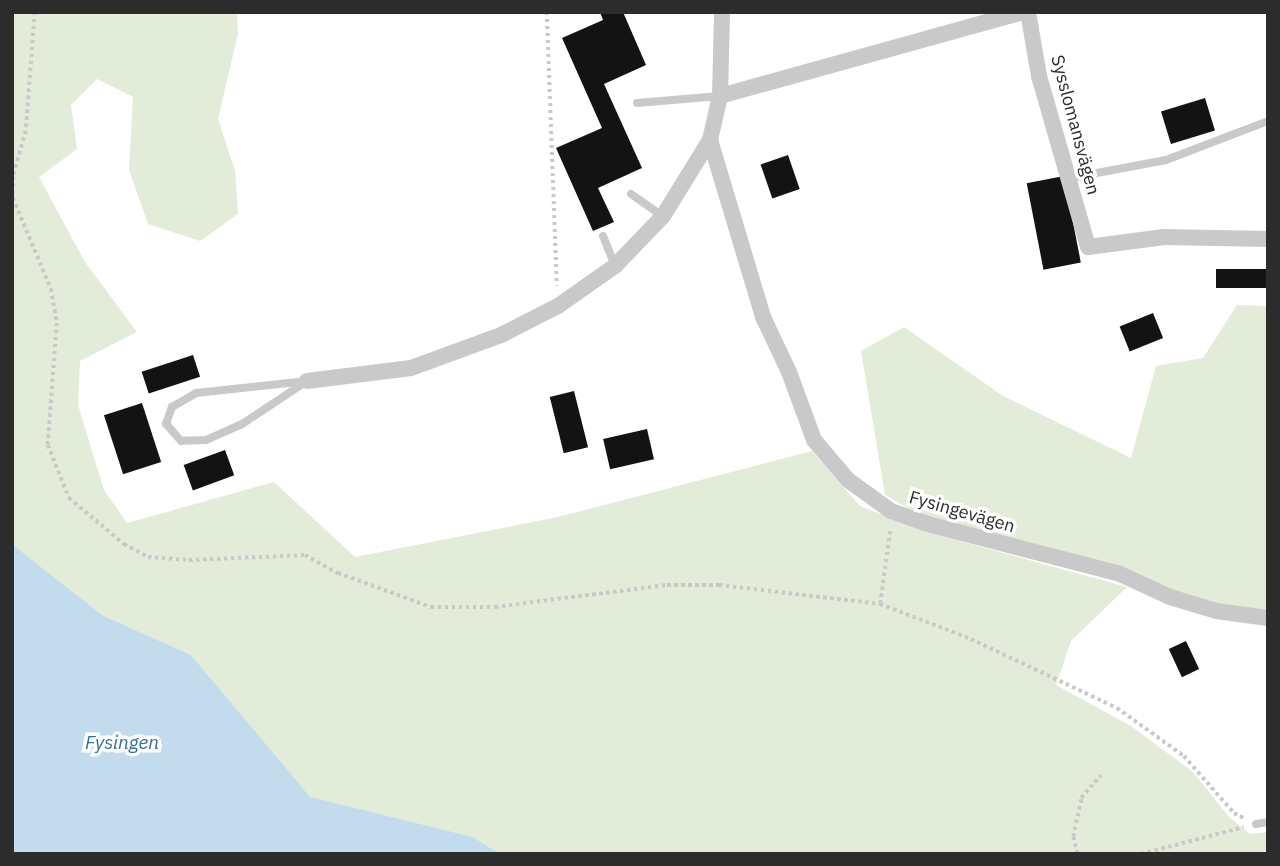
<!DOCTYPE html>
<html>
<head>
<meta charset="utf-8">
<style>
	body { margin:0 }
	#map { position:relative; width:1280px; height:866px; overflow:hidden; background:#fff; font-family:"IBM Plex Sans",sans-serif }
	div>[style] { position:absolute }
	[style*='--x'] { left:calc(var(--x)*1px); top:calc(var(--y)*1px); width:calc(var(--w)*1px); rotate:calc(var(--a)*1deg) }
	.green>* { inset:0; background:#e2ecd8 }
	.water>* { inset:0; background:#c2dced }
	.building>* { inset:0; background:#131313; transform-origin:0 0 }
	.path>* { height:3.5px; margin-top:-1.75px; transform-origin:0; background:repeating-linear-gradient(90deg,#c9c9c9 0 3.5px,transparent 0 7px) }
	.service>* { height:8px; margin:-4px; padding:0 4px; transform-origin:4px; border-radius:4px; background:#c9c9c9 }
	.minor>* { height:16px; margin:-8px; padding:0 8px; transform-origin:8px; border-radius:8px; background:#c9c9c9 }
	span { translate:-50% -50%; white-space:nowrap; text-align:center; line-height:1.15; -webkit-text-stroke:7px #fff; paint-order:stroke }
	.street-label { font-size:18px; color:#2c2c2c }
	.water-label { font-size:19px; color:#346e94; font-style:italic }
	.frame { position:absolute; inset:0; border:14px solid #2c2c2c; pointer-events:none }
</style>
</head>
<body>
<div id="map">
	<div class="green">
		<i style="clip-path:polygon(12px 12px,237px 12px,238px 34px,218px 119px,235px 171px,238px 214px,200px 241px,148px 224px,129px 170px,133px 97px,97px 79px,71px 105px,77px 149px,39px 177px,85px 262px,137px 332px,80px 361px,78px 405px,104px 490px,127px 523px,274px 482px,355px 557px,558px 517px,812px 451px,860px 506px,927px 532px,1127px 587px,1071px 641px,1056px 685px,1131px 726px,1193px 772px,1229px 817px,1250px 834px,1268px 832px,1268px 854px,500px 854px,473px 837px,310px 798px,191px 655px,102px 615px,12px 544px)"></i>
		<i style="clip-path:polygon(1237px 305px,1268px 306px,1268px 610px,1213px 604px,929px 520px,885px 495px,861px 351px,904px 327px,1003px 396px,1131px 458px,1156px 366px,1203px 358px)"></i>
	</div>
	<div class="water">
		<i style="clip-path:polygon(12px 544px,102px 615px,191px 655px,310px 797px,473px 837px,500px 854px,12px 854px)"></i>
	</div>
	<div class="building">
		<i style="clip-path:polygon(600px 12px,623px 12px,646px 65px,604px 84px,642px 168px,598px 188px,614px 222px,593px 231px,556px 148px,602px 128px,562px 38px,603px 20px)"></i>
		<i style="left:1205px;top:98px;width:34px;height:46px;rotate:73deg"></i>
		<i style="left:788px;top:155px;width:36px;height:29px;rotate:71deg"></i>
		<i style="left:1064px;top:176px;width:88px;height:38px;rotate:79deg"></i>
		<i style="left:1268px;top:269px;width:19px;height:52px;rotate:90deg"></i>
		<i style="left:1153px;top:313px;width:27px;height:36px;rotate:68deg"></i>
		<i style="left:193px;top:355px;width:23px;height:54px;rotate:72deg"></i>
		<i style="left:574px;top:391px;width:58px;height:25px;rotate:76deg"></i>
		<i style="left:142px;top:403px;width:62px;height:40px;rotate:72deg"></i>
		<i style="left:647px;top:429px;width:31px;height:45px;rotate:77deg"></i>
		<i style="left:225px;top:450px;width:27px;height:44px;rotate:70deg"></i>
		<i style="left:1186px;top:641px;width:31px;height:19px;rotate:65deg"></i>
	</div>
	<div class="path">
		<i style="--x:35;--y:12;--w:119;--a:94.3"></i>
		<i style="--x:26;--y:131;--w:48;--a:105.8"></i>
		<i style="--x:13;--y:177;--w:21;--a:90"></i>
		<i style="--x:13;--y:198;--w:99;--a:67.3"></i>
		<i style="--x:51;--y:289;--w:35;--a:80"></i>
		<i style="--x:57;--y:323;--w:122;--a:94.2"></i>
		<i style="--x:48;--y:445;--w:57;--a:68.4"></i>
		<i style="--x:69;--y:498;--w:72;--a:39.9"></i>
		<i style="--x:124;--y:544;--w:27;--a:28"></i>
		<i style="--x:148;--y:557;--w:41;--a:4.2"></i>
		<i style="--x:189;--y:560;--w:116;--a:-2.5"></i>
		<i style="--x:305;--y:555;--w:38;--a:29"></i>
		<i style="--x:338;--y:573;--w:99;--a:20.1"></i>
		<i style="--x:431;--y:607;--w:64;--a:0"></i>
		<i style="--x:495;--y:607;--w:173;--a:-7.3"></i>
		<i style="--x:667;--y:585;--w:52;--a:0"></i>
		<i style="--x:719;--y:585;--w:162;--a:6.7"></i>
		<i style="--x:880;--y:604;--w:97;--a:21"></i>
		<i style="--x:971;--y:639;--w:161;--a:25.3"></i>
		<i style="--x:1117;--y:708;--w:82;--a:35.6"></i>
		<i style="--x:1184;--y:756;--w:76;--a:48.7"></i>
		<i style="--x:1234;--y:813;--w:13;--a:27"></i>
		<i style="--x:547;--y:12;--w:274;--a:87.9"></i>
		<i style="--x:880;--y:604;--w:75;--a:-82.3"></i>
		<i style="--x:1077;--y:854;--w:17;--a:-103"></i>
		<i style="--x:1073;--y:837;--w:40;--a:-78"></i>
		<i style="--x:1081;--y:798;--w:30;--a:-49"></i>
		<i style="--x:1141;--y:854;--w:106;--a:-14.7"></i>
	</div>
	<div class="service">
		<i style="--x:637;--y:103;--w:83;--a:-4.8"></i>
		<i style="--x:1070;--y:178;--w:98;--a:-10.6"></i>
		<i style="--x:1166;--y:160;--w:109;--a:-20.9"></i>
		<i style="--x:631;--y:194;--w:39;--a:35"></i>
		<i style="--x:603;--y:236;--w:32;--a:68"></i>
		<i style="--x:307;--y:381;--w:78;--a:146.5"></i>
		<i style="--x:242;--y:424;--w:39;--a:156"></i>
		<i style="--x:206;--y:440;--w:25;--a:178"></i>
		<i style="--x:181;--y:441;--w:23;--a:-131"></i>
		<i style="--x:166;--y:424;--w:18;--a:-71"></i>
		<i style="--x:172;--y:407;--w:28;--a:-30"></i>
		<i style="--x:196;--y:393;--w:112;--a:-6.2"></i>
		<i style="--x:1256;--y:824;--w:12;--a:-9"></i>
	</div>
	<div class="minor">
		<i style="--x:1028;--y:12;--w:65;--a:80.2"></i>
		<i style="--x:1039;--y:76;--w:178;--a:74"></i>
		<i style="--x:1088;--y:247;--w:77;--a:-7.5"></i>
		<i style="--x:1164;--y:237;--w:104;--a:1.1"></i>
		<i style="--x:720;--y:96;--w:313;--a:-15.5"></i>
		<i style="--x:710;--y:140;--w:185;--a:73.3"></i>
		<i style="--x:763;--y:317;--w:61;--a:64.7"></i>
		<i style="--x:789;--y:372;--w:72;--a:69.8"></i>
		<i style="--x:814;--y:440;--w:52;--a:49.6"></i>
		<i style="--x:848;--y:480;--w:53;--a:35.8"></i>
		<i style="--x:891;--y:511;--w:42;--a:19.3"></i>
		<i style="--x:931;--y:525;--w:195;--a:14.5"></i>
		<i style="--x:1120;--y:574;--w:55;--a:24.7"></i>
		<i style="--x:1170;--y:597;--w:48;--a:16.9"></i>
		<i style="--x:1216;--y:611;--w:52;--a:7.7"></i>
		<i style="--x:307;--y:381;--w:105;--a:-7.1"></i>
		<i style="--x:411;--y:368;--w:96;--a:-20.1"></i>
		<i style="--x:501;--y:335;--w:64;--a:-27"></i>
		<i style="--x:558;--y:306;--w:70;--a:-35.1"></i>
		<i style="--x:615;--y:266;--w:69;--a:-46.2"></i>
		<i style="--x:663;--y:216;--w:89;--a:-58.3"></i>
		<i style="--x:710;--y:140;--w:45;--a:-77.2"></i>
		<i style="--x:720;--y:96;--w:84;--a:-88.6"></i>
	</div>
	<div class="street-label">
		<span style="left:1075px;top:125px;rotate:75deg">Sysslomansvägen</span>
		<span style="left:962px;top:512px;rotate:16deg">Fysingevägen</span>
	</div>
	<div class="water-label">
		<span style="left:122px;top:743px">Fysingen</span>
	</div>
	<div class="frame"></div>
</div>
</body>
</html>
